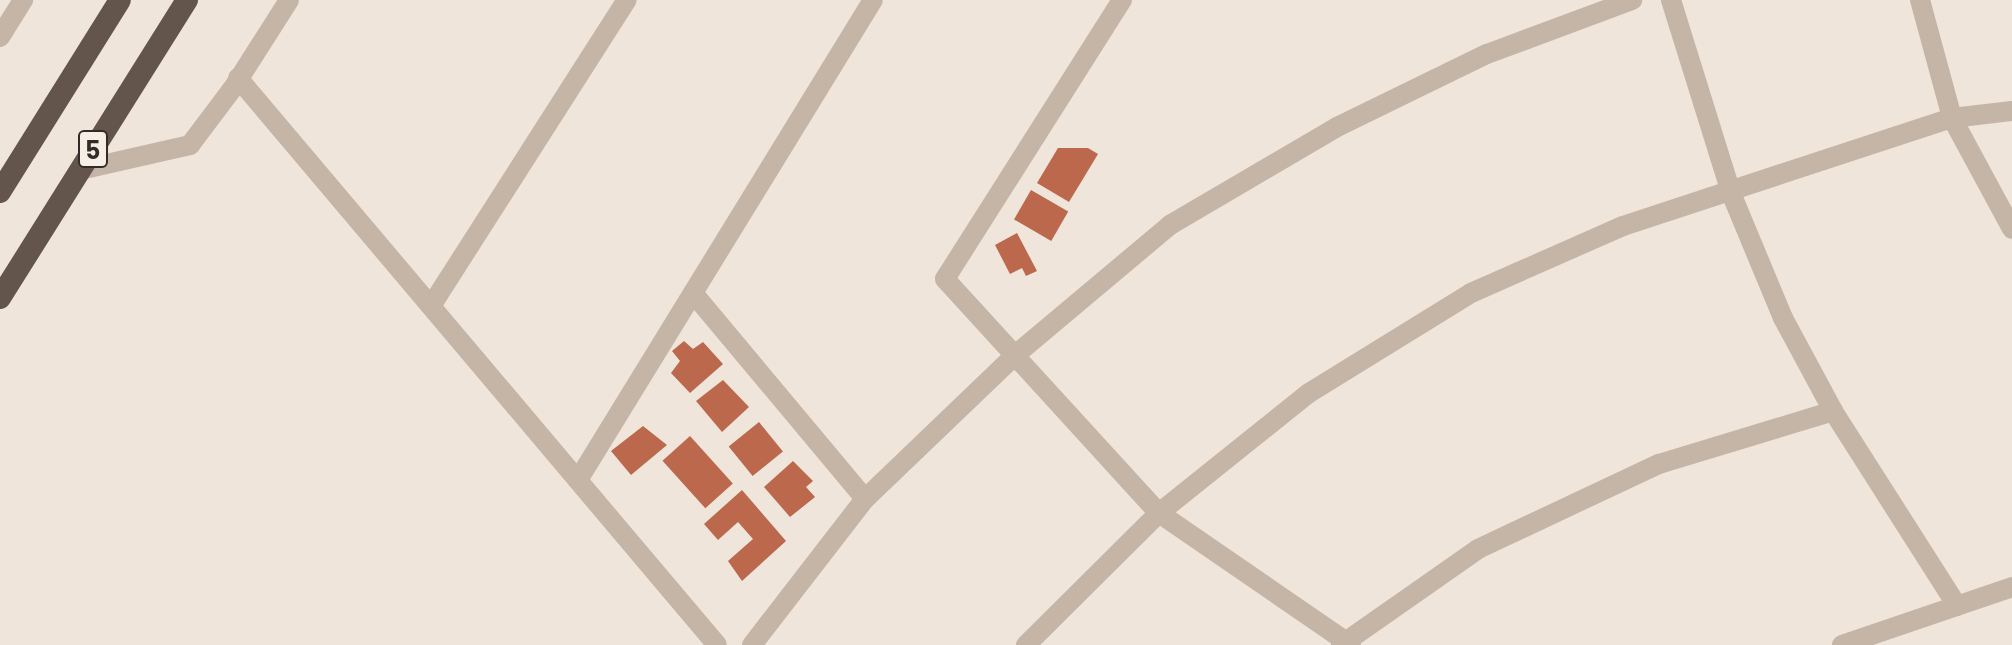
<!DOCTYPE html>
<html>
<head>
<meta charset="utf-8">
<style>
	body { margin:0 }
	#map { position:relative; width:2012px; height:645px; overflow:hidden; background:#efe5da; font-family:Barlow,sans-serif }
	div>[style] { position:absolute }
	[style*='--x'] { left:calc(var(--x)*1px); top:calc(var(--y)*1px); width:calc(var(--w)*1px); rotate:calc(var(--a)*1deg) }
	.building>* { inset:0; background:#bb684c; transform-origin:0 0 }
	.minor>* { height:20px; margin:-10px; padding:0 10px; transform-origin:10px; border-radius:10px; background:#c5b5a7 }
	.tertiary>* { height:20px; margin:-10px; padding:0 10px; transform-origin:10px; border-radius:10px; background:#c5b5a7 }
	.trunk>* { height:22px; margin:-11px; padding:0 11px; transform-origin:11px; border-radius:11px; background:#63544c }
	span { translate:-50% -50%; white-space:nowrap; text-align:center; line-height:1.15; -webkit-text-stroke:6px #f7efe6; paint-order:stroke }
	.shield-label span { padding:2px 6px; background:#f7efe6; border:2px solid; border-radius:6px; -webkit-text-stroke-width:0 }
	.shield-label { font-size:26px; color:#332b27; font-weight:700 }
</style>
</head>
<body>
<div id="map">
	<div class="building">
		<i style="clip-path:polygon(1058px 148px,1088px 148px,1098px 154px,1069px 202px,1037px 183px)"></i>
		<i style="left:1031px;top:190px;width:43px;height:34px;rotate:30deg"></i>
		<i style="clip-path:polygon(1017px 233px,1037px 271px,1026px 276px,1022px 268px,1010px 274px,995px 245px)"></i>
		<i style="clip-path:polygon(684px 341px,693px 349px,703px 342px,723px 364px,690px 393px,671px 373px,680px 361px,672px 351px)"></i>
		<i style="clip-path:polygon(723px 380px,749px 407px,722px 432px,696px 401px)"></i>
		<i style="left:759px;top:422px;width:38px;height:39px;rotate:51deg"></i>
		<i style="clip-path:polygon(643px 426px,667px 445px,631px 475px,611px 451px)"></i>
		<i style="left:690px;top:436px;width:64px;height:37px;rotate:48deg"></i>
		<i style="clip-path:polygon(793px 461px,813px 481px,806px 487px,815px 497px,790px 517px,764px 487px)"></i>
		<i style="clip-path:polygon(742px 490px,786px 541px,742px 581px,728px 561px,753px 539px,738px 522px,718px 540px,704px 524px)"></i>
	</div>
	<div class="minor">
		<i style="--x:1122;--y:0;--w:330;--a:122.4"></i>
		<i style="--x:945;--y:279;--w:317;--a:47.6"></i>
		<i style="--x:1159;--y:513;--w:233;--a:34.5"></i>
		<i style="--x:1671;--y:0;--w:202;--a:72.7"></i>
		<i style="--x:1731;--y:193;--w:135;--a:67.4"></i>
		<i style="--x:1783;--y:318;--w:106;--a:61.7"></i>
		<i style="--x:1833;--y:411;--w:231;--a:57.5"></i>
		<i style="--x:0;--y:37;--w:44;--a:-58.1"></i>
		<i style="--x:238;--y:78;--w:742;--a:49.81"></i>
		<i style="--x:80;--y:170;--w:113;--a:-12.8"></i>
		<i style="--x:190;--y:145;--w:71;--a:-53"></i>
		<i style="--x:233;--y:88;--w:104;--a:-57.5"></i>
		<i style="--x:693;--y:293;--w:268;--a:50.1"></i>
		<i style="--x:431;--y:306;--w:363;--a:-57.4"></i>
		<i style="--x:578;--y:480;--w:563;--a:-58.43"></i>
		<i style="--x:752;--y:645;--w:185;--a:-52.3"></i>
		<i style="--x:865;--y:499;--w:207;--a:-43.8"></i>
		<i style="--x:1014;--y:356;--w:204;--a:-40"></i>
		<i style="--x:1170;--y:225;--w:194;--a:-30.4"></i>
		<i style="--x:1337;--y:127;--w:167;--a:-26"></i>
		<i style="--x:1487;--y:54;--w:155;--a:-20.4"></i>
		<i style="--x:1341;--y:645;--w:167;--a:-35"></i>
		<i style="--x:1478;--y:549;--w:200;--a:-25.2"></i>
		<i style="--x:1659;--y:464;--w:182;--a:-16.9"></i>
		<i style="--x:1842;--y:645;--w:180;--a:-18.8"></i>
	</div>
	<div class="tertiary">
		<i style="--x:1920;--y:0;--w:122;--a:74.8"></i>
		<i style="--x:1952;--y:118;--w:126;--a:61.6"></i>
		<i style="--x:1026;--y:645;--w:187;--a:-44.8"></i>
		<i style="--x:1159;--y:513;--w:192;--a:-38.7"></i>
		<i style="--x:1309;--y:393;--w:190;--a:-31.7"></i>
		<i style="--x:1471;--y:293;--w:166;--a:-23.8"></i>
		<i style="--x:1623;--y:226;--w:346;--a:-18.2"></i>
		<i style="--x:1952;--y:118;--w:60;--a:-6.7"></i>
	</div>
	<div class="trunk">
		<i style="--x:0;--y:192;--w:226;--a:-58"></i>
		<i style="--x:0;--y:298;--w:352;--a:-57.9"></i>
	</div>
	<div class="shield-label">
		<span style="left:93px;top:149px">5</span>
	</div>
</div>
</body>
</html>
